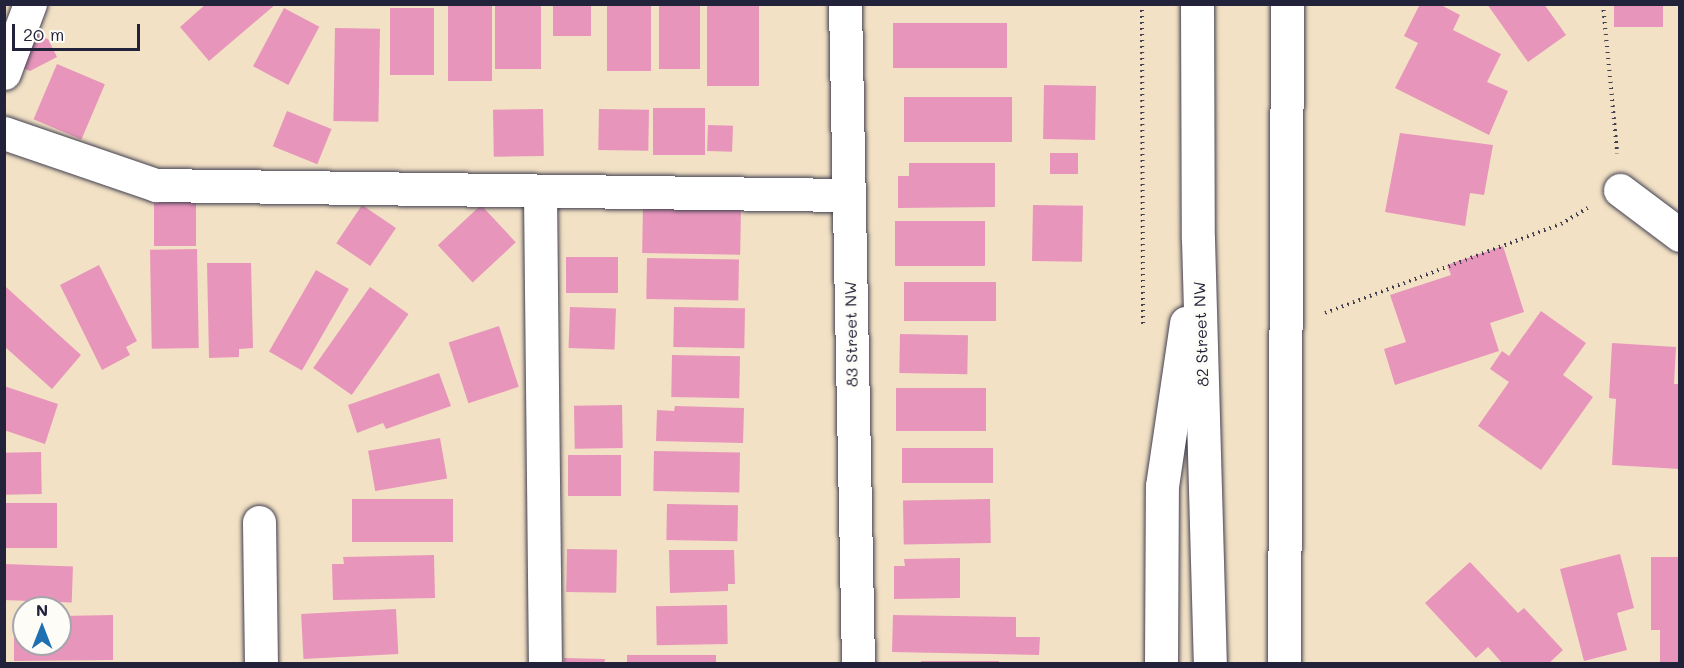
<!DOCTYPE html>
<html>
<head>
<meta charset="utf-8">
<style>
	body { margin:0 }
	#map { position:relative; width:1684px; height:668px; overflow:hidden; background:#f2e1c4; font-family:Mali,sans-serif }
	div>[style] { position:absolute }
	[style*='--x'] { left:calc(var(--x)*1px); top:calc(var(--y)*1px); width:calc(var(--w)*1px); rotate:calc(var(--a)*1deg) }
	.building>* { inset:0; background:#e895bb; transform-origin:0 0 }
	.path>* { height:4px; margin-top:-2px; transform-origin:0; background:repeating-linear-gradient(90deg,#413f50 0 1.5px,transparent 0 6px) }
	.roads { filter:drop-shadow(0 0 2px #413f50) drop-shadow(0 0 2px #413f50) }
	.minor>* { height:33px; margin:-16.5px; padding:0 16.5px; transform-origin:16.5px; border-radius:16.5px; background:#fff }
	.major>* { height:33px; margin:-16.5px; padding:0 16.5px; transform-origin:16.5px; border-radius:16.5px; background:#fff }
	span { translate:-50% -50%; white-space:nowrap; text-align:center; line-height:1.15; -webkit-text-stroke:6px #fdfcf7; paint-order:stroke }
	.street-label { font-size:16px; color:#22223b }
	.frame { position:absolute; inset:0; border:6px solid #22223b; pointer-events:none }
	.north { position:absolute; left:12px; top:596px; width:60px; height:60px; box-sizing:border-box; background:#fdfcf7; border:2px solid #a5a5ac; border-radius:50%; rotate:0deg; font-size:16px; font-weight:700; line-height:24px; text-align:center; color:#22223b }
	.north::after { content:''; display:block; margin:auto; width:21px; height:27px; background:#1f6fb2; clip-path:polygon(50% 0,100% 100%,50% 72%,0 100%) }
	.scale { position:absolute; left:12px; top:24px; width:128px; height:27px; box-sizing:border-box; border:3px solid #22223b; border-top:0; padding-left:8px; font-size:18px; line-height:21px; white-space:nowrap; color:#22223b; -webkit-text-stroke:4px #fdfcf7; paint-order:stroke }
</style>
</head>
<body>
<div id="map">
	<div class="building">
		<i style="clip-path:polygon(206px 4px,276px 4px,209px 61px,180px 27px)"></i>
		<i style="left:495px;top:4px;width:46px;height:65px"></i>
		<i style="left:553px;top:4px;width:38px;height:32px"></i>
		<i style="left:659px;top:4px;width:41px;height:65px"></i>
		<i style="left:707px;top:4px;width:52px;height:82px"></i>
		<i style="clip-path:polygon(1420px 4px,1439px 4px,1460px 15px,1453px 30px,1501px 54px,1487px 82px,1508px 91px,1489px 135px,1395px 88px,1418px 43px,1404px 36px)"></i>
		<i style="clip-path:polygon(1487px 4px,1544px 4px,1566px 35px,1528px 62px)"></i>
		<i style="left:1614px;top:4px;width:49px;height:23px"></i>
		<i style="left:448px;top:5px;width:44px;height:76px"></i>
		<i style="left:607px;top:5px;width:44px;height:66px"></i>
		<i style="left:284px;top:8px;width:40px;height:66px;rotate:28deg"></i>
		<i style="left:390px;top:8px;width:44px;height:67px"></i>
		<i style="left:893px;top:23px;width:114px;height:45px"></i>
		<i style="left:335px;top:28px;width:45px;height:93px;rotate:1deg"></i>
		<i style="clip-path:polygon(33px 34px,48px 39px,57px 57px,30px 71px,20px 67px)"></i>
		<i style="left:57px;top:64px;width:52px;height:60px;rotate:23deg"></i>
		<i style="left:1044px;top:85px;width:52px;height:54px;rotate:1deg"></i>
		<i style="left:1012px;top:97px;width:45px;height:108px;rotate:90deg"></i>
		<i style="left:653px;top:108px;width:52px;height:47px"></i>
		<i style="left:543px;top:109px;width:47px;height:50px;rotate:89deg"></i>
		<i style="left:599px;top:109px;width:50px;height:41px;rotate:1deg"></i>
		<i style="left:287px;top:111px;width:48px;height:38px;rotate:22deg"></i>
		<i style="left:708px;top:125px;width:25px;height:26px;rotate:2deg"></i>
		<i style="clip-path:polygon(1400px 133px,1493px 145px,1484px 195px,1470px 193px,1465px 226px,1385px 212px)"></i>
		<i style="left:1050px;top:153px;width:28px;height:21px"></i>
		<i style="clip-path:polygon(909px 163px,995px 163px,995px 207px,898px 208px,898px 176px,909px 176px)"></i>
		<i style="left:154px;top:200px;width:42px;height:46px"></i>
		<i style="left:362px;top:205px;width:41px;height:46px;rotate:34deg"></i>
		<i style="left:481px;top:205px;width:51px;height:59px;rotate:47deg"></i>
		<i style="left:643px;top:205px;width:98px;height:48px;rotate:1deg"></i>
		<i style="left:1033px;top:205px;width:50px;height:56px;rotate:1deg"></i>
		<i style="left:985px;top:221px;width:45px;height:90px;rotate:90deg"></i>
		<i style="clip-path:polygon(1503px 246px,1524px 312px,1490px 323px,1499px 351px,1395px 385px,1384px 349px,1406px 342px,1390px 295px,1451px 275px,1447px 265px)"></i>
		<i style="left:197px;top:249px;width:99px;height:47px;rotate:89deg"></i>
		<i style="left:618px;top:257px;width:36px;height:52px;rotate:90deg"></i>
		<i style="left:647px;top:258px;width:92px;height:41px;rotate:1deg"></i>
		<i style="clip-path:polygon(207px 263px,251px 263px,253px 348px,239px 349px,239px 357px,209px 358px)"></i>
		<i style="clip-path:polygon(99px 265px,137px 341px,126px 347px,130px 355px,102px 370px,60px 285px)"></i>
		<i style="left:316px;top:270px;width:38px;height:94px;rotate:30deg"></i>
		<i style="left:904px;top:282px;width:92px;height:39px"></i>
		<i style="clip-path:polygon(6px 287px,81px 355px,52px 389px,4px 346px)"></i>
		<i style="left:370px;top:287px;width:47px;height:99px;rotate:35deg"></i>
		<i style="left:570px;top:307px;width:46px;height:41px;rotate:2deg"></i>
		<i style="left:674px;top:307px;width:71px;height:40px;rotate:1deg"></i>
		<i style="clip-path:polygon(1541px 311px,1586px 343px,1563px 375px,1593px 397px,1541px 470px,1478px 426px,1509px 382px,1490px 369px,1502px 351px,1509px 356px)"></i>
		<i style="left:499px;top:326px;width:64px;height:53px;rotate:72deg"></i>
		<i style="left:900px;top:334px;width:68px;height:39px;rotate:1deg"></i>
		<i style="clip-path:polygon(1612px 343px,1676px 347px,1674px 384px,1680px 384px,1680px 469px,1612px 465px,1616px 399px,1609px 398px)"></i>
		<i style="left:672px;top:355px;width:68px;height:42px;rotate:1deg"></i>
		<i style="clip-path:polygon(439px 373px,451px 406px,386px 429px,383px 423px,357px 433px,348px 405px)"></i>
		<i style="clip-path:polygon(4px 386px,58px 404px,45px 444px,4px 430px)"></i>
		<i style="left:896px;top:388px;width:90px;height:43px"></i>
		<i style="left:622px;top:405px;width:43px;height:48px;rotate:89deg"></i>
		<i style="clip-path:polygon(675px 406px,744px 408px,743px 443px,656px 441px,657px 410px,674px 411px)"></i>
		<i style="left:440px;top:438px;width:41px;height:73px;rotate:80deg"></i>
		<i style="left:902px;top:448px;width:91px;height:35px"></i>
		<i style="left:654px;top:451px;width:86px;height:40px;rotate:1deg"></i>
		<i style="left:41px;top:452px;width:42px;height:37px;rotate:89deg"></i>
		<i style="left:568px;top:455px;width:53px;height:41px"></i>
		<i style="left:352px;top:499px;width:101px;height:43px"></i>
		<i style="left:990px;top:499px;width:44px;height:87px;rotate:89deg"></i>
		<i style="left:4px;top:503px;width:53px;height:45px"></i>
		<i style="left:667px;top:504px;width:71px;height:36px;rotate:1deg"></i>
		<i style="left:567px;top:549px;width:50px;height:43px;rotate:1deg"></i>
		<i style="clip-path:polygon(669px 550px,734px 550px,735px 584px,728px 584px,728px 591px,670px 593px)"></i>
		<i style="clip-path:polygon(1620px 554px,1634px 608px,1617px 613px,1627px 650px,1584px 661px,1560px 569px)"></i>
		<i style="clip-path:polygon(434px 555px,435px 598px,333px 600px,332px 564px,344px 564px,343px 557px)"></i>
		<i style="clip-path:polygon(1651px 557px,1680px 557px,1680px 662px,1660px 662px,1660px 630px,1651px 630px)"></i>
		<i style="clip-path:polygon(960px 558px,960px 598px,894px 599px,894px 566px,905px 566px,904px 559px)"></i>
		<i style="clip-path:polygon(1470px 562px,1518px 613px,1524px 608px,1563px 650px,1548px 664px,1503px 664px,1488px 647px,1476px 658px,1425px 603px)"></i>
		<i style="left:4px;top:564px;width:69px;height:36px;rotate:2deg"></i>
		<i style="left:727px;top:605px;width:39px;height:71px;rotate:89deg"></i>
		<i style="left:396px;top:609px;width:45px;height:95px;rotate:87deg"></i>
		<i style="clip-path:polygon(113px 615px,113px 660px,14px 661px,14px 616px,24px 616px,24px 644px,60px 644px,60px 616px)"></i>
		<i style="clip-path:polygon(893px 615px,1016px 617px,1016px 637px,1040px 637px,1039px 655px,892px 652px)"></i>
		<i style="left:716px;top:655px;width:9px;height:89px;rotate:90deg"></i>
		<i style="clip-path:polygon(564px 658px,605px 659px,604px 664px,564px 664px)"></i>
		<i style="left:921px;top:661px;width:78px;height:3px"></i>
	</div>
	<div class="path">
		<i style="--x:1142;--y:4;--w:323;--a:89.8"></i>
		<i style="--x:1603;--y:4;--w:150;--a:84.6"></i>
		<i style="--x:1325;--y:313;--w:252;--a:-20.7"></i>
		<i style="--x:1561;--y:224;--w:31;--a:-31"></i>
	</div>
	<div class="roads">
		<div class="minor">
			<i style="--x:845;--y:4;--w:660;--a:88.87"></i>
			<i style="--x:4;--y:73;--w:74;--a:-69.4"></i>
			<i style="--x:4;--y:133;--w:161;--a:18.9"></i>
			<i style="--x:156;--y:185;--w:693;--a:0.83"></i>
			<i style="--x:1620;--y:190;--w:75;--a:36.9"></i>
			<i style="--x:540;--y:193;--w:471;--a:89.4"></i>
			<i style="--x:259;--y:522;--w:142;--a:89.2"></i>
		</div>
		<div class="major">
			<i style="--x:1197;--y:4;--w:235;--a:89.8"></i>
			<i style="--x:1198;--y:239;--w:425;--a:88.4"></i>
			<i style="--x:1161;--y:664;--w:178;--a:-89.7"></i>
			<i style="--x:1162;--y:486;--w:165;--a:-81.6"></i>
			<i style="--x:1284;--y:664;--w:660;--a:-89.74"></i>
		</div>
	</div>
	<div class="street-label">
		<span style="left:851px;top:334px;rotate:-91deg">83 Street NW</span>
		<span style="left:1201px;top:334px;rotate:-92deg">82 Street NW</span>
	</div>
	<div class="frame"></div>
	<div class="north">N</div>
	<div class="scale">20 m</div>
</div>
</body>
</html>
